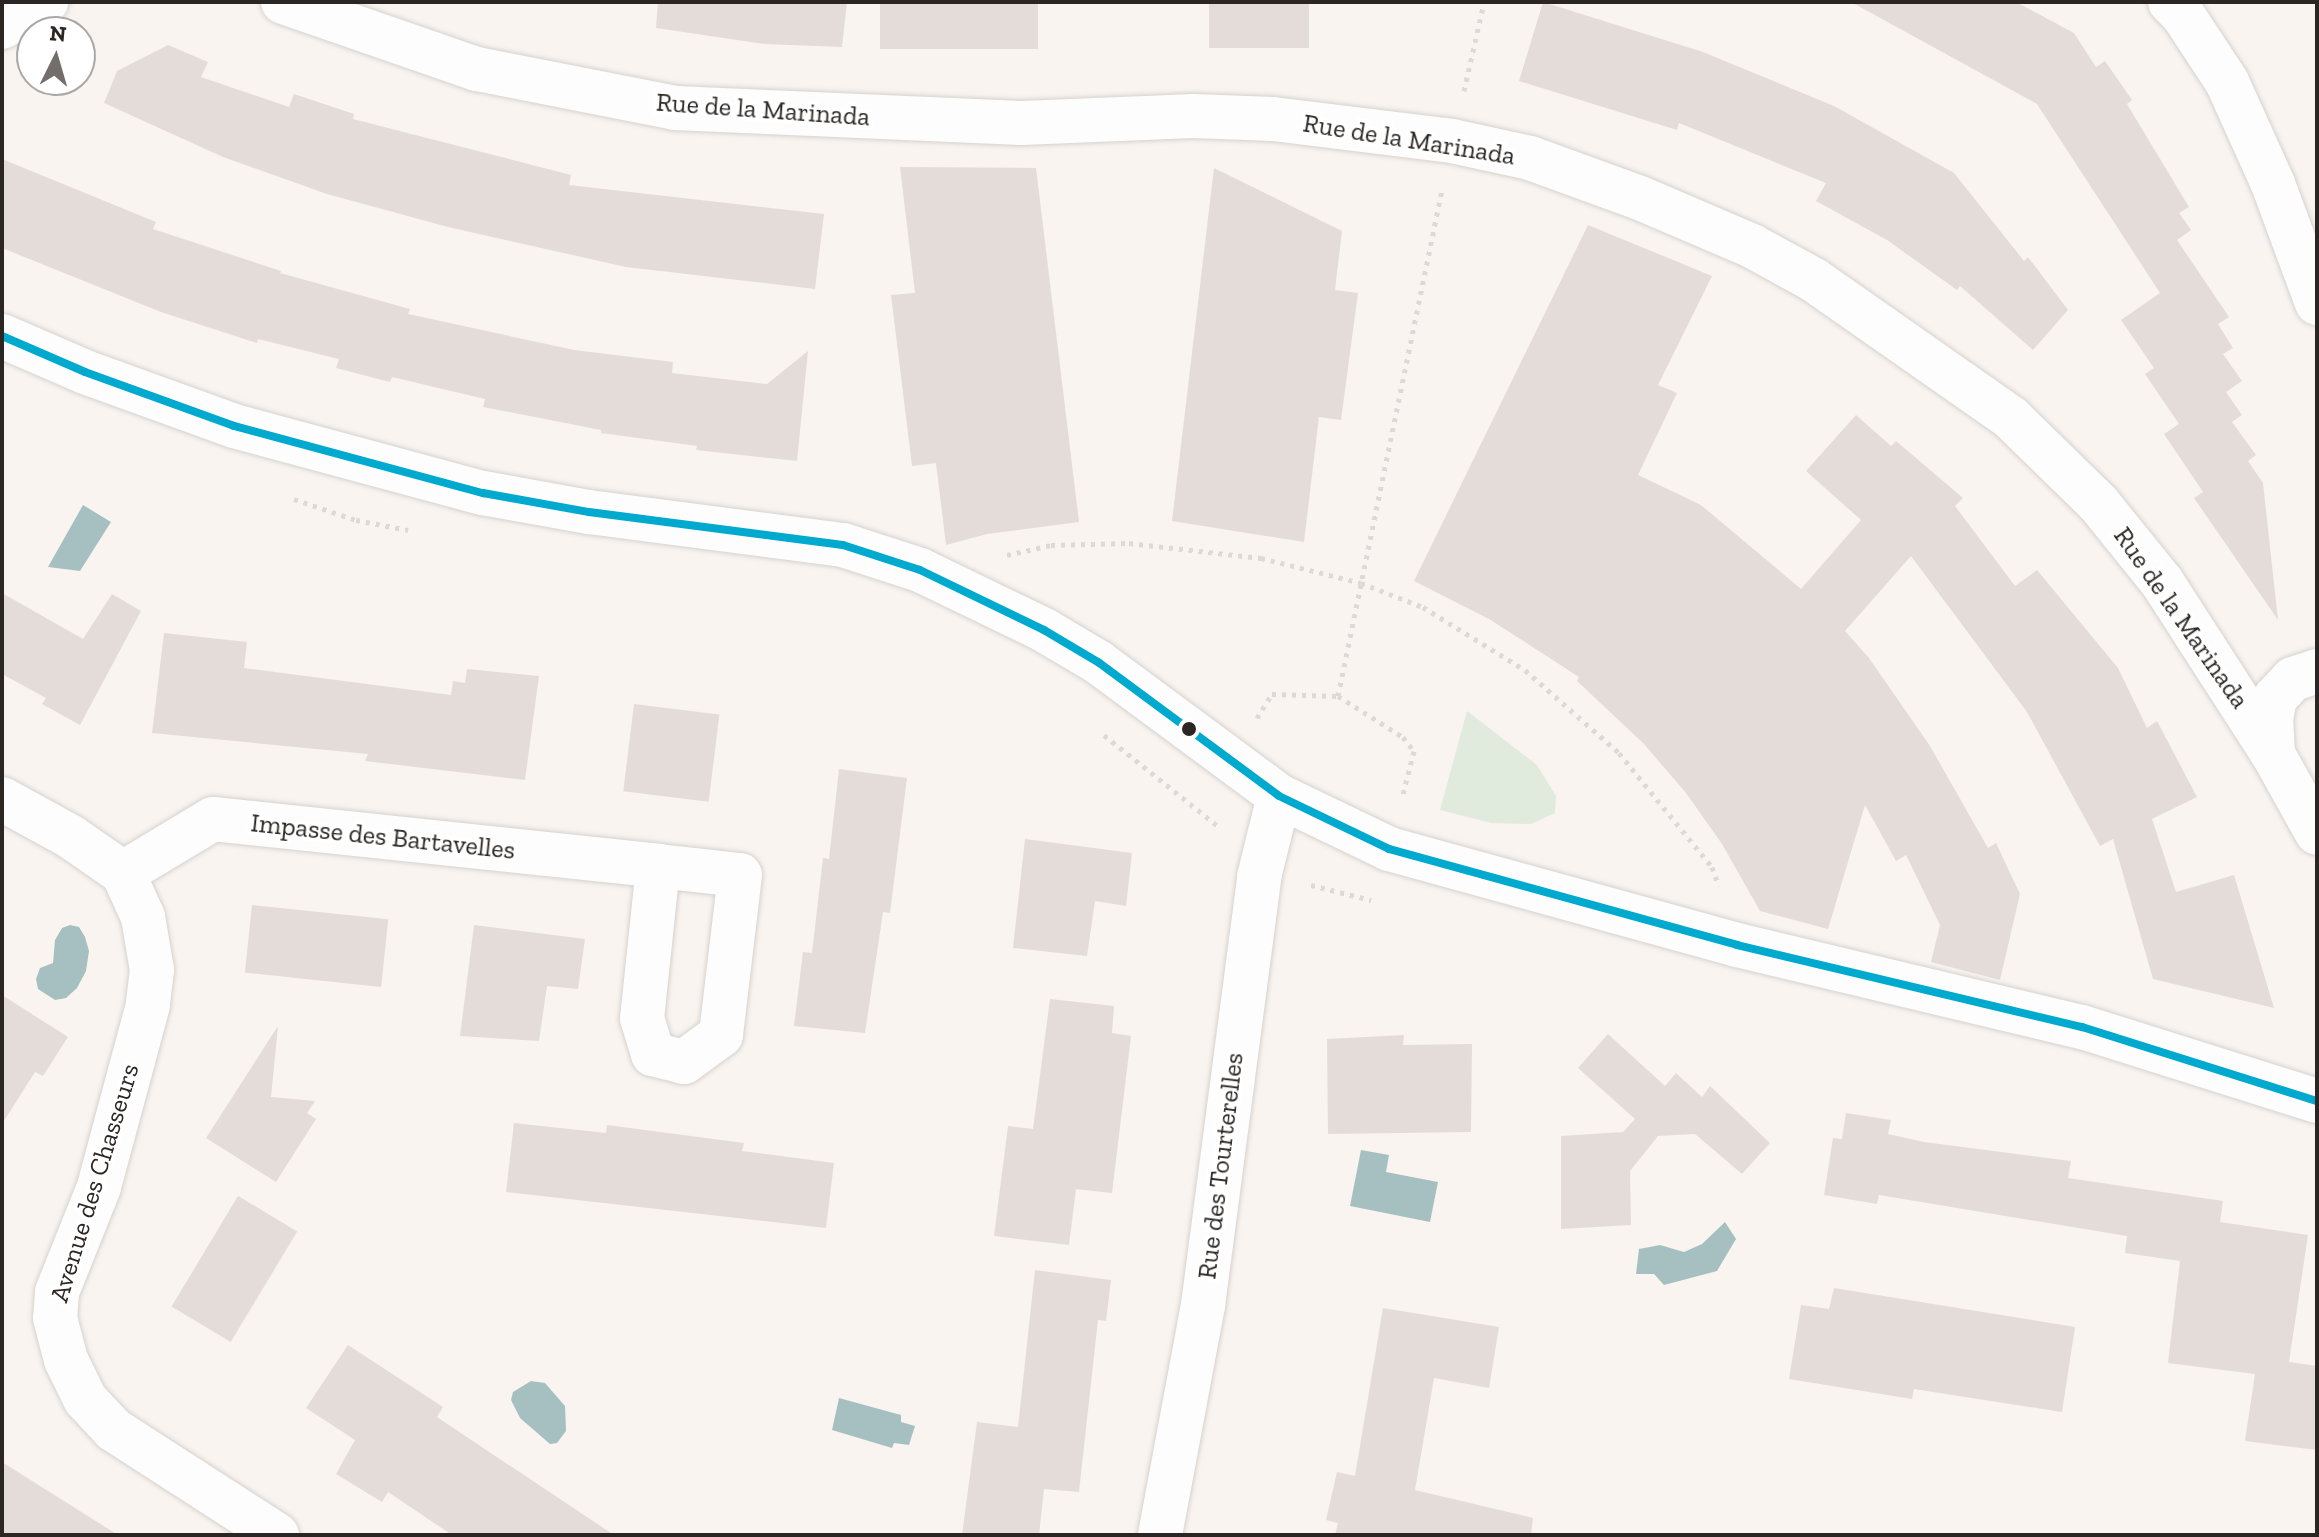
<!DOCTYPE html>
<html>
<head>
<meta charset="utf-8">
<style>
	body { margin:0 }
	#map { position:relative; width:2319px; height:1537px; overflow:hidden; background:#f9f4f0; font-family:"Zilla Slab",serif }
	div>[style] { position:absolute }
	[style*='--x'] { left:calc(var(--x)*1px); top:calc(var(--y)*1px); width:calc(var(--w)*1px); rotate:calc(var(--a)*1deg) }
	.green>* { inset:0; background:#e0eadd }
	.water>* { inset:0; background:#a6c0c1 }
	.building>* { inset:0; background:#e4dcd9; transform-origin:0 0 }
	.path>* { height:5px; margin-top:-2.5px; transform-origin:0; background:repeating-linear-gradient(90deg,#dbdad9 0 4px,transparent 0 10px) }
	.roads { filter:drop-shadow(0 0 2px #d6d2ce) drop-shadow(0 0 2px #d6d2ce) }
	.minor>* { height:44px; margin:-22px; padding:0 22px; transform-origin:22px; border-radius:22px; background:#fefdfd }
	.bus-1>* { height:8px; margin:-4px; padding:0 4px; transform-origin:4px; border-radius:4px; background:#00a9ce }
	.dots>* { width:22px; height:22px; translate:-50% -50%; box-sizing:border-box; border:4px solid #fff; border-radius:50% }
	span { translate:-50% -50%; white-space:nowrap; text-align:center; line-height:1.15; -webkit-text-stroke:8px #fff; paint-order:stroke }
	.street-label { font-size:26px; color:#2b2623 }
	.frame { position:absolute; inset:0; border:4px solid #2b2623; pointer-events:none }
	.north { position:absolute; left:16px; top:16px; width:80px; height:80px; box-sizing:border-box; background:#fff; border:2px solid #aaa8a7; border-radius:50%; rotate:5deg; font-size:22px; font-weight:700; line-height:32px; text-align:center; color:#2b2623 }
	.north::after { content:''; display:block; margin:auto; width:28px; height:36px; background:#736e6b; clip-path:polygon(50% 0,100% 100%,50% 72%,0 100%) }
</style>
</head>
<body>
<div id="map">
	<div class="green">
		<i style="clip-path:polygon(1467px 711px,1537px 765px,1556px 796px,1555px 813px,1531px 824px,1491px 823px,1440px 810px)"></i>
	</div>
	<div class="water">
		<i style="clip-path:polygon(83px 505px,111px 522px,80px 571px,48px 567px)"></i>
		<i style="clip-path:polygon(70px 925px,79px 927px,85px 937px,89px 951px,86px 971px,77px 988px,66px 998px,55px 1000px,38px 989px,36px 979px,40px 968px,53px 963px,55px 940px,62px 928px)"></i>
		<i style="clip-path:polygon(1361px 1150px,1389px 1155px,1386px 1172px,1438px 1182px,1430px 1222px,1350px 1206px)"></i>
		<i style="clip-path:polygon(1725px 1222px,1736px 1239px,1717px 1271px,1664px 1285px,1654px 1274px,1636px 1274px,1639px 1249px,1660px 1245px,1684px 1252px,1702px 1244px)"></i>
		<i style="clip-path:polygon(531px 1381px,545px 1383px,565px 1406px,566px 1431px,557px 1443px,550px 1444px,520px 1418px,511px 1400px,513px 1392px)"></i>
		<i style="clip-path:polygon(839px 1398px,901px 1415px,901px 1422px,915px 1426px,909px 1445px,894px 1443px,892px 1448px,832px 1430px)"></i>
	</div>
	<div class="building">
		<i style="clip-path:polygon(658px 2px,847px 2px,842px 47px,764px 44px,656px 28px)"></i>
		<i style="left:880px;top:2px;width:158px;height:47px"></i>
		<i style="left:1209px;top:2px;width:100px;height:46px"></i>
		<i style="clip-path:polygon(1543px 2px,1703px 52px,1834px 106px,1954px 173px,2024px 261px,2028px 257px,2068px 310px,2033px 350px,1960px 286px,1957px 290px,1887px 240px,1816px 201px,1826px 183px,1679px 123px,1677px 130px,1519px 81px)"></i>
		<i style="clip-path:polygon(1851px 2px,2016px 2px,2074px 33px,2096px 67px,2105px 61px,2132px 100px,2127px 104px,2189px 207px,2179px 213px,2191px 230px,2177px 240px,2229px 317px,2218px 324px,2233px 348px,2223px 354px,2242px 381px,2226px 392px,2242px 415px,2232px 422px,2256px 455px,2248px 461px,2263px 483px,2278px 620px,2194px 498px,2203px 492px,2164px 434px,2179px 424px,2145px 374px,2154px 368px,2121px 320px,2160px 293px,2037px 104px)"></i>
		<i style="clip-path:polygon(168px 45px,208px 62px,201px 77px,289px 107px,294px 94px,354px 114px,353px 119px,571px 175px,569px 185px,824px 214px,815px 289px,626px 267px,448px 227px,327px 194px,223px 157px,104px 103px,117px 71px)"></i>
		<i style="clip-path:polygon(2px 159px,156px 222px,153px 229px,281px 271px,280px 273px,410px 309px,408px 314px,574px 350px,673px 362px,672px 373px,767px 384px,808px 351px,797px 461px,696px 450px,697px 446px,601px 433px,601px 430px,483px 407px,485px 399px,392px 377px,390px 382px,336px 368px,339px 359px,258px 339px,257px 343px,161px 312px,2px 248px)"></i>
		<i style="clip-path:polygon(900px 167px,1036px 168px,1079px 522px,987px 534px,946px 545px,936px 463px,912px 466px,891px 295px,915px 293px)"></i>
		<i style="clip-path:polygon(1214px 168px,1342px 231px,1335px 290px,1358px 293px,1341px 420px,1319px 417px,1304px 542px,1172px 521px)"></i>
		<i style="clip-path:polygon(1588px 225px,1712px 276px,1658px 385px,1677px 393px,1638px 475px,1701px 505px,1801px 589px,1861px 520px,1806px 471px,1856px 415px,1891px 446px,1896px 441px,1963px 498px,1955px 506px,2015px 586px,2037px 570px,2118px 668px,2147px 728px,2157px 721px,2197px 797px,2152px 819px,2176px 892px,2234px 875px,2274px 1008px,2153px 979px,2113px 839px,2100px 846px,2027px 712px,1911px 556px,1845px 631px,1869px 658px,1930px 746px,1988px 848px,1996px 843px,2020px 894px,2000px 980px,1931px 962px,1940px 925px,1906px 855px,1896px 861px,1865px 805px,1828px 929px,1760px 911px,1722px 844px,1686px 793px,1644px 744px,1577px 681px,1579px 677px,1489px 619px,1414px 581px)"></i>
		<i style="clip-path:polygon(2px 593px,83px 639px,112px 594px,141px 611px,80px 725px,42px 704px,46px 698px,2px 674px)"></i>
		<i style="clip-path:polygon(164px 633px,247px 642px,244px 668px,451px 695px,453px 681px,465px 683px,467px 669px,539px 676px,525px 780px,365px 761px,368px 754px,152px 733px)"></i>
		<i style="left:634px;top:704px;width:86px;height:88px;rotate:7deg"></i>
		<i style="clip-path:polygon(839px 769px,907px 778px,890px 913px,883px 912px,865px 1033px,794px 1026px,803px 952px,812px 953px,823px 858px,829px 859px)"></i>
		<i style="clip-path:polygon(1025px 839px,1132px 853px,1126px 906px,1095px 901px,1087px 956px,1013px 948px)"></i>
		<i style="left:252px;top:905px;width:137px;height:68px;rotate:6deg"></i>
		<i style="clip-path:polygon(474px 925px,585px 939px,578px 989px,547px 986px,539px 1041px,460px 1036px)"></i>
		<i style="clip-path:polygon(2px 995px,68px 1037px,43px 1076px,35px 1072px,2px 1124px)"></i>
		<i style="clip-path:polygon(1050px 999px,1114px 1006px,1112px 1033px,1131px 1036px,1112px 1193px,1076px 1189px,1069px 1245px,994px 1236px,1008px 1126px,1033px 1129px)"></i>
		<i style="clip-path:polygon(278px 1026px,271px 1097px,315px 1101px,307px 1113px,316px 1119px,276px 1182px,206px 1138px)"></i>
		<i style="clip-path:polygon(1608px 1034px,1665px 1086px,1676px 1073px,1702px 1097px,1710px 1086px,1770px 1143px,1742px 1174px,1695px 1134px,1658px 1136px,1630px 1171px,1631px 1225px,1561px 1229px,1561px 1136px,1623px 1132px,1635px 1119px,1578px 1068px)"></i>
		<i style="clip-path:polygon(1404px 1035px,1403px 1045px,1472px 1044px,1471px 1132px,1328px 1134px,1327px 1039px)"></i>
		<i style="clip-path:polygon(1846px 1113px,1891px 1120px,1888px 1134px,1924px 1142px,2071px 1161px,2068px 1178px,2223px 1201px,2220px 1222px,2308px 1235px,2289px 1362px,2317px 1366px,2317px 1450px,2245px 1441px,2255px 1374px,2168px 1363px,2180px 1261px,2125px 1253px,2127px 1236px,1879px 1195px,1877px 1204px,1824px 1195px,1833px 1138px,1842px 1139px)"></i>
		<i style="clip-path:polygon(514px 1123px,606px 1133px,607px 1125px,744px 1143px,742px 1151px,834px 1163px,826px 1228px,506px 1192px)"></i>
		<i style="left:238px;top:1196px;width:69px;height:129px;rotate:31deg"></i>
		<i style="clip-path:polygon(1035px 1270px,1111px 1280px,1106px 1321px,1098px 1320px,1079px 1492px,1044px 1489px,1039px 1535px,962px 1535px,977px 1422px,1018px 1427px)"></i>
		<i style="clip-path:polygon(1834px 1288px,2075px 1327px,2062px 1412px,1914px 1389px,1912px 1399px,1789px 1379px,1801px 1305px,1829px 1309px)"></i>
		<i style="clip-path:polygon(1383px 1308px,1499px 1327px,1489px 1388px,1434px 1378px,1415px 1490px,1533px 1518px,1531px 1535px,1335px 1535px,1338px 1523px,1326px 1520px,1337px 1472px,1355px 1476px)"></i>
		<i style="clip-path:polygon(348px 1345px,443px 1407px,437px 1417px,614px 1535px,452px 1535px,388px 1492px,382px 1502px,336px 1474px,355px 1440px,306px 1408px)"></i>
		<i style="clip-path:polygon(2px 1462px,118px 1535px,2px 1535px)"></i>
	</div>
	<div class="path">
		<i style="--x:1464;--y:91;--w:91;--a:-77.3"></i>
		<i style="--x:294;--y:499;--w:65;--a:18.7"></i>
		<i style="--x:356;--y:520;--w:53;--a:10.9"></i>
		<i style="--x:1007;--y:555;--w:45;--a:-12.8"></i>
		<i style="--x:1051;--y:545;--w:78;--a:-1.5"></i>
		<i style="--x:1129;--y:543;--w:133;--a:6.5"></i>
		<i style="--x:1261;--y:558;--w:103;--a:14"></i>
		<i style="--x:1361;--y:583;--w:66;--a:21.2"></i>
		<i style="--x:1423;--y:607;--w:120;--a:31.7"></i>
		<i style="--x:1525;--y:670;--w:125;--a:41.4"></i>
		<i style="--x:1619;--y:753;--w:147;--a:50.8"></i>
		<i style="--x:1712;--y:867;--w:20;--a:70"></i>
		<i style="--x:1338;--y:696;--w:77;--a:32.2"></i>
		<i style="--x:1403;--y:737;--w:18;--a:52"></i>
		<i style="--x:1414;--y:751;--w:49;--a:104.3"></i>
		<i style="--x:1257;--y:718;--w:28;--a:-58"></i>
		<i style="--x:1272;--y:694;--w:66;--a:1.7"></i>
		<i style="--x:1338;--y:696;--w:517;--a:-78.39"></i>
		<i style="--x:1104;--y:735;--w:146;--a:38.6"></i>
		<i style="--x:1311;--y:885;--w:62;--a:14"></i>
	</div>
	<div class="roads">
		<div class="minor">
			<i style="--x:283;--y:2;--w:205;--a:19.1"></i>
			<i style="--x:477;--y:69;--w:202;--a:11.1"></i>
			<i style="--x:675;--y:108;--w:346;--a:2.5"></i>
			<i style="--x:1021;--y:123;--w:172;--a:-2.3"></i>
			<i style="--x:1193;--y:116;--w:80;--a:2.1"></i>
			<i style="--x:1273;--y:119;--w:180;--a:7"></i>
			<i style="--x:1452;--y:141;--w:80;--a:12.3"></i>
			<i style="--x:1530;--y:158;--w:117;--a:20"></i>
			<i style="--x:1640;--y:198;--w:122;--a:23.2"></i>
			<i style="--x:1752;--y:246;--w:71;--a:28.7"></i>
			<i style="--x:1814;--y:280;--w:241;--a:35"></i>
			<i style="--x:2011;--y:418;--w:123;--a:44.3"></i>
			<i style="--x:2099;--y:504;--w:100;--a:51.1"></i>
			<i style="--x:2162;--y:582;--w:205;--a:57.2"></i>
			<i style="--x:2273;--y:754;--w:90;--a:60.9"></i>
			<i style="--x:2170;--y:2;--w:18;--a:45"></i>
			<i style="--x:2183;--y:15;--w:80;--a:56.7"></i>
			<i style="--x:2227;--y:82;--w:112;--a:65.7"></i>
			<i style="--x:2273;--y:184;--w:127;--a:69.7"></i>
			<i style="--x:2;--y:27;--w:51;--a:-29.6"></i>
			<i style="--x:2;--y:336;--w:90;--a:23.4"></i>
			<i style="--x:85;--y:372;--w:158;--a:19.9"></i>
			<i style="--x:234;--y:426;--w:258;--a:15.1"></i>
			<i style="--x:483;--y:493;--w:108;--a:10.2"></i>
			<i style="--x:589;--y:512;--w:256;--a:7.4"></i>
			<i style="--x:843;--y:545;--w:81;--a:18"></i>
			<i style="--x:920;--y:570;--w:138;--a:25.8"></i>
			<i style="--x:1044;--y:630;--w:63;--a:30.7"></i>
			<i style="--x:1098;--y:662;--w:225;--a:36.5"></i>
			<i style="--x:1279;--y:796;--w:122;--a:25.7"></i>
			<i style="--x:1389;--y:849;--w:361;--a:15.4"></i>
			<i style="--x:1737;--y:945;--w:355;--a:13.4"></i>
			<i style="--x:2082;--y:1027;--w:246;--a:17.5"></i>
			<i style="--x:2273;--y:754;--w:34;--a:-93"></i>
			<i style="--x:2271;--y:720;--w:22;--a:-80"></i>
			<i style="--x:2275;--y:698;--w:26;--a:-47"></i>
			<i style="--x:2293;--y:679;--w:25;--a:-18"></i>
			<i style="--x:2;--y:799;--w:79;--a:28.8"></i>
			<i style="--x:71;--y:837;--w:63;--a:34.7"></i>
			<i style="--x:123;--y:873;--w:48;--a:65.6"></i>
			<i style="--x:143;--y:917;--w:54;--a:80.4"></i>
			<i style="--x:152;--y:970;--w:35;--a:97"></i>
			<i style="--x:148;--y:1005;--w:188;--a:105.1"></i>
			<i style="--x:99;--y:1187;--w:113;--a:111.8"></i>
			<i style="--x:57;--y:1292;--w:26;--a:94"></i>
			<i style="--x:55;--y:1318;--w:43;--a:75.3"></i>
			<i style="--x:66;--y:1360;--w:43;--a:64"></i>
			<i style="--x:85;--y:1399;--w:42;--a:46.9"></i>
			<i style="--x:114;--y:1430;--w:194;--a:32.8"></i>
			<i style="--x:123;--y:873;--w:105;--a:-31"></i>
			<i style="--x:213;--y:819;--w:447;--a:6"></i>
			<i style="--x:658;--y:866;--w:82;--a:6.3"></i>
			<i style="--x:740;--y:875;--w:161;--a:96.8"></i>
			<i style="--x:721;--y:1035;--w:46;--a:143.9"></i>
			<i style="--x:684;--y:1062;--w:32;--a:-166"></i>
			<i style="--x:653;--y:1054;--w:37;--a:-107"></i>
			<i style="--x:642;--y:1019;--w:154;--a:-84"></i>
			<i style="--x:1160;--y:1535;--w:234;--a:-79.4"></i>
			<i style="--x:1203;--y:1305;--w:432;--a:-82.5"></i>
			<i style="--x:1259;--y:877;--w:83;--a:-76.1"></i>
		</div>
	</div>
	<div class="bus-1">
		<i style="--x:2;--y:336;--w:90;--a:23.4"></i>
		<i style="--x:85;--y:372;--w:158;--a:19.9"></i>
		<i style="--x:234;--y:426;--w:258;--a:15.1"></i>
		<i style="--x:483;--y:493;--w:108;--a:10.2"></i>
		<i style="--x:589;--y:512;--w:256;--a:7.4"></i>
		<i style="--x:843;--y:545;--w:81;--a:18"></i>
		<i style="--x:920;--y:570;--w:138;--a:25.8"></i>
		<i style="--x:1044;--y:630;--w:63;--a:30.7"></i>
		<i style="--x:1098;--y:662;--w:225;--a:36.5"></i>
		<i style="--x:1279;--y:796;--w:122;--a:25.7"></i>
		<i style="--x:1389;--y:849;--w:361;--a:15.4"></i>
		<i style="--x:1737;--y:945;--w:355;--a:13.4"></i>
		<i style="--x:2082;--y:1027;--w:246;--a:17.5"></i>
	</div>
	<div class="dots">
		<i style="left:1189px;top:729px;background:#2b2623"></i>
	</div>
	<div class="street-label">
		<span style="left:763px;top:110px;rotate:4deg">Rue de la Marinada</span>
		<span style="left:1409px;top:140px;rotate:9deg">Rue de la Marinada</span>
		<span style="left:2181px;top:618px;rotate:55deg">Rue de la Marinada</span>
		<span style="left:383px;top:837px;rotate:6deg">Impasse des Bartavelles</span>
		<span style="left:1221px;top:1166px;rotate:-83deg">Rue des Tourterelles</span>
		<span style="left:95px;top:1183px;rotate:-73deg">Avenue des Chasseurs</span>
	</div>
	<div class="frame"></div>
	<div class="north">N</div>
</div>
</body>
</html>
